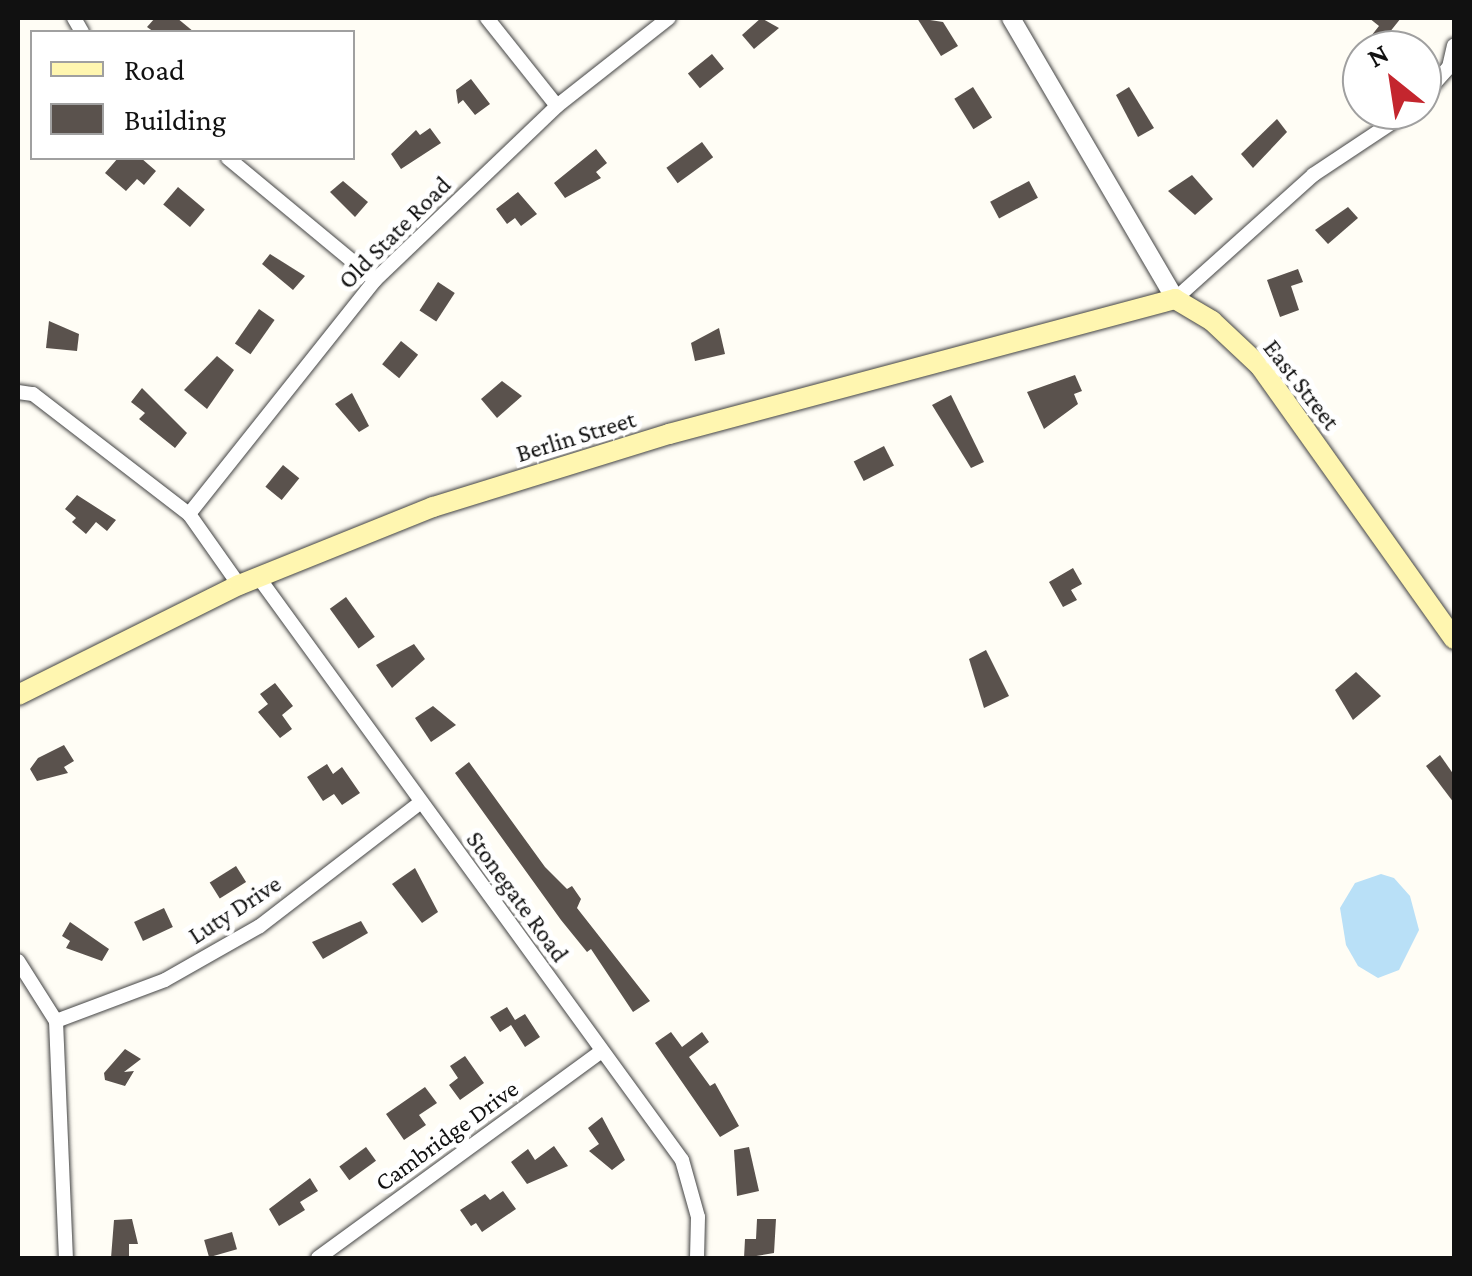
<!DOCTYPE html>
<html>
<head>
<meta charset="utf-8">
<style>
	body { margin:0 }
	#map { position:relative; width:1472px; height:1276px; overflow:hidden; background:#fffdf5; font-family:"Crimson Pro",serif }
	div>[style] { position:absolute }
	[style*='--x'] { left:calc(var(--x)*1px); top:calc(var(--y)*1px); width:calc(var(--w)*1px); rotate:calc(var(--a)*1deg) }
	.water>* { inset:0; background:#b9e0f7 }
	.building>* { inset:0; background:#5a524d; transform-origin:0 0 }
	.roads { filter:drop-shadow(0 0 2px #444) drop-shadow(0 0 2px #444) }
	.minor>* { height:14px; margin:-7px; padding:0 7px; transform-origin:7px; border-radius:7px; background:#fff }
	.tertiary>* { height:18px; margin:-9px; padding:0 9px; transform-origin:9px; border-radius:9px; background:#fff }
	.secondary>* { height:20px; margin:-10px; padding:0 10px; transform-origin:10px; border-radius:10px; background:#fff6b0 }
	span { translate:-50% -50%; white-space:nowrap; text-align:center; line-height:1.15; -webkit-text-stroke:10px #fff; paint-order:stroke }
	.street-label { font-size:25px; color:#111 }
	.frame { position:absolute; inset:0; border:20px solid #111; pointer-events:none }
	.legend { position:absolute; left:30px; top:30px; width:325px; height:130px; box-sizing:border-box; background:#fff; border:2px solid #a0a0a0; margin:0; padding:12px 18px; list-style:none; font-size:30px; color:#111 }
	.legend li { display:flex; align-items:center; gap:20px; height:50px }
	.legend b { width:50px; border:2px solid #a0a0a0 }
	.north { position:absolute; left:1342px; top:30px; width:100px; height:100px; box-sizing:border-box; background:#fff; border:2px solid #a0a0a0; border-radius:50%; rotate:330deg; font-size:28px; font-weight:700; line-height:40px; text-align:center; color:#111 }
	.north::after { content:''; display:block; margin:auto; width:35px; height:45px; background:#c4262e; clip-path:polygon(50% 0,100% 100%,50% 72%,0 100%) }
</style>
</head>
<body>
<div id="map">
	<div class="water">
		<i style="clip-path:polygon(1381px 874px,1394px 878px,1410px 896px,1419px 930px,1399px 970px,1378px 978px,1358px 966px,1346px 945px,1340px 908px,1355px 883px)"></i>
	</div>
	<div class="building">
		<i style="clip-path:polygon(155px 18px,177px 18px,194px 32px,154px 32px,147px 27px)"></i>
		<i style="clip-path:polygon(761px 18px,779px 28px,754px 49px,742px 35px)"></i>
		<i style="clip-path:polygon(917px 18px,943px 22px,958px 46px,941px 56px)"></i>
		<i style="clip-path:polygon(1369px 18px,1401px 18px,1385px 38px,1400px 50px,1360px 50px,1379px 26px)"></i>
		<i style="left:712px;top:54px;width:19px;height:31px;rotate:51deg"></i>
		<i style="clip-path:polygon(471px 79px,490px 104px,475px 115px,463px 100px,458px 104px,456px 90px)"></i>
		<i style="left:973px;top:87px;width:36px;height:22px;rotate:58deg"></i>
		<i style="clip-path:polygon(1129px 87px,1154px 128px,1138px 137px,1116px 95px)"></i>
		<i style="clip-path:polygon(1277px 119px,1287px 132px,1253px 168px,1241px 154px)"></i>
		<i style="clip-path:polygon(430px 128px,441px 143px,401px 169px,391px 154px,416px 130px,420px 135px)"></i>
		<i style="left:702px;top:142px;width:19px;height:44px;rotate:54deg"></i>
		<i style="clip-path:polygon(596px 149px,607px 163px,596px 172px,601px 178px,565px 198px,554px 183px)"></i>
		<i style="clip-path:polygon(118px 158px,141px 158px,156px 171px,144px 185px,137px 179px,126px 191px,105px 173px)"></i>
		<i style="clip-path:polygon(1192px 175px,1213px 199px,1195px 215px,1168px 191px)"></i>
		<i style="clip-path:polygon(343px 181px,368px 202px,355px 217px,330px 192px)"></i>
		<i style="left:1029px;top:181px;width:19px;height:44px;rotate:62deg"></i>
		<i style="left:178px;top:187px;width:35px;height:23px;rotate:40deg"></i>
		<i style="clip-path:polygon(518px 192px,537px 214px,521px 226px,515px 218px,507px 224px,496px 209px)"></i>
		<i style="clip-path:polygon(1348px 207px,1358px 218px,1328px 244px,1315px 230px)"></i>
		<i style="clip-path:polygon(270px 254px,305px 276px,293px 290px,262px 264px)"></i>
		<i style="clip-path:polygon(1298px 269px,1303px 282px,1291px 286px,1299px 310px,1280px 317px,1267px 280px)"></i>
		<i style="left:438px;top:282px;width:20px;height:34px;rotate:33deg"></i>
		<i style="left:259px;top:309px;width:19px;height:42px;rotate:35deg"></i>
		<i style="clip-path:polygon(49px 321px,79px 334px,77px 351px,46px 348px)"></i>
		<i style="clip-path:polygon(719px 328px,725px 354px,695px 361px,691px 343px)"></i>
		<i style="left:401px;top:341px;width:22px;height:30px;rotate:39deg"></i>
		<i style="clip-path:polygon(217px 356px,234px 370px,207px 409px,184px 390px)"></i>
		<i style="clip-path:polygon(1075px 375px,1082px 391px,1074px 394px,1078px 404px,1044px 429px,1027px 392px)"></i>
		<i style="clip-path:polygon(502px 381px,522px 396px,497px 418px,481px 399px)"></i>
		<i style="clip-path:polygon(142px 388px,187px 433px,175px 448px,139px 419px,145px 413px,131px 402px)"></i>
		<i style="clip-path:polygon(352px 393px,369px 426px,359px 432px,335px 404px)"></i>
		<i style="clip-path:polygon(951px 395px,984px 462px,971px 468px,932px 405px)"></i>
		<i style="left:884px;top:446px;width:22px;height:34px;rotate:63deg"></i>
		<i style="left:283px;top:465px;width:21px;height:28px;rotate:39deg"></i>
		<i style="clip-path:polygon(77px 495px,116px 520px,107px 531px,96px 522px,86px 534px,72px 522px,76px 518px,65px 509px)"></i>
		<i style="clip-path:polygon(1073px 568px,1082px 584px,1071px 590px,1077px 600px,1063px 607px,1049px 582px)"></i>
		<i style="left:346px;top:597px;width:49px;height:20px;rotate:54deg"></i>
		<i style="clip-path:polygon(414px 644px,425px 659px,392px 688px,376px 665px)"></i>
		<i style="clip-path:polygon(986px 650px,1009px 696px,984px 708px,969px 659px)"></i>
		<i style="clip-path:polygon(1356px 672px,1381px 696px,1353px 720px,1335px 690px)"></i>
		<i style="clip-path:polygon(275px 683px,293px 706px,282px 715px,292px 729px,280px 738px,258px 712px,268px 704px,260px 694px)"></i>
		<i style="clip-path:polygon(433px 706px,456px 725px,431px 742px,415px 718px)"></i>
		<i style="clip-path:polygon(64px 745px,74px 761px,64px 767px,68px 773px,37px 781px,30px 769px,38px 758px)"></i>
		<i style="clip-path:polygon(1440px 755px,1454px 775px,1454px 803px,1426px 766px)"></i>
		<i style="clip-path:polygon(469px 762px,545px 867px,567px 889px,572px 886px,581px 899px,577px 908px,650px 1001px,633px 1012px,591px 949px,587px 952px,561px 920px,455px 773px)"></i>
		<i style="clip-path:polygon(327px 764px,333px 774px,342px 767px,360px 793px,342px 805px,334px 794px,323px 801px,307px 777px)"></i>
		<i style="left:236px;top:866px;width:19px;height:31px;rotate:58deg"></i>
		<i style="clip-path:polygon(415px 868px,438px 912px,422px 923px,392px 884px)"></i>
		<i style="left:164px;top:908px;width:21px;height:33px;rotate:65deg"></i>
		<i style="clip-path:polygon(361px 921px,368px 933px,323px 959px,312px 942px)"></i>
		<i style="clip-path:polygon(70px 922px,109px 949px,102px 961px,66px 948px,70px 941px,62px 936px)"></i>
		<i style="clip-path:polygon(507px 1007px,515px 1020px,525px 1014px,540px 1037px,525px 1047px,511px 1025px,500px 1032px,490px 1017px)"></i>
		<i style="clip-path:polygon(671px 1032px,682px 1047px,702px 1032px,709px 1042px,689px 1057px,710px 1086px,715px 1083px,739px 1126px,720px 1137px,655px 1043px)"></i>
		<i style="clip-path:polygon(125px 1049px,141px 1059px,124px 1072px,134px 1071px,125px 1086px,105px 1080px,104px 1073px)"></i>
		<i style="clip-path:polygon(465px 1056px,484px 1083px,460px 1100px,449px 1085px,458px 1078px,450px 1066px)"></i>
		<i style="clip-path:polygon(425px 1087px,437px 1103px,419px 1115px,426px 1125px,404px 1140px,386px 1114px)"></i>
		<i style="clip-path:polygon(602px 1117px,625px 1160px,612px 1170px,589px 1151px,599px 1144px,588px 1128px)"></i>
		<i style="clip-path:polygon(554px 1146px,568px 1166px,527px 1184px,511px 1162px,528px 1149px,535px 1160px)"></i>
		<i style="left:366px;top:1147px;width:17px;height:33px;rotate:54deg"></i>
		<i style="clip-path:polygon(749px 1147px,759px 1191px,737px 1196px,734px 1150px)"></i>
		<i style="clip-path:polygon(310px 1178px,318px 1191px,300px 1202px,305px 1210px,279px 1226px,269px 1209px)"></i>
		<i style="clip-path:polygon(503px 1191px,516px 1209px,482px 1232px,476px 1223px,471px 1226px,460px 1210px,485px 1194px,490px 1200px)"></i>
		<i style="clip-path:polygon(132px 1219px,138px 1244px,129px 1244px,129px 1258px,111px 1258px,114px 1220px)"></i>
		<i style="clip-path:polygon(757px 1219px,776px 1219px,774px 1253px,744px 1258px,745px 1239px,756px 1239px)"></i>
		<i style="left:232px;top:1232px;width:18px;height:29px;rotate:74deg"></i>
	</div>
	<div class="roads">
		<div class="minor">
			<i style="--x:74;--y:18;--w:16;--a:60"></i>
			<i style="--x:487;--y:18;--w:112;--a:51.5"></i>
			<i style="--x:1422;--y:97;--w:40;--a:-48"></i>
			<i style="--x:1449;--y:67;--w:22;--a:-77"></i>
			<i style="--x:228;--y:158;--w:191;--a:39.7"></i>
			<i style="--x:1175;--y:299;--w:186;--a:-41.9"></i>
			<i style="--x:1313;--y:175;--w:118;--a:-33.6"></i>
			<i style="--x:18;--y:392;--w:15;--a:8"></i>
			<i style="--x:33;--y:394;--w:197;--a:37.6"></i>
			<i style="--x:189;--y:514;--w:87;--a:54.8"></i>
			<i style="--x:189;--y:514;--w:299;--a:-51.5"></i>
			<i style="--x:375;--y:280;--w:252;--a:-43.7"></i>
			<i style="--x:557;--y:106;--w:142;--a:-38.2"></i>
			<i style="--x:259;--y:578;--w:719;--a:53.99"></i>
			<i style="--x:682;--y:1160;--w:59;--a:74.3"></i>
			<i style="--x:698;--y:1217;--w:41;--a:91.4"></i>
			<i style="--x:18;--y:961;--w:71;--a:57.7"></i>
			<i style="--x:56;--y:1021;--w:237;--a:87.6"></i>
			<i style="--x:56;--y:1021;--w:116;--a:-20.6"></i>
			<i style="--x:165;--y:980;--w:109;--a:-29.6"></i>
			<i style="--x:260;--y:926;--w:202;--a:-37.6"></i>
			<i style="--x:318;--y:1258;--w:351;--a:-36.1"></i>
		</div>
		<div class="tertiary">
			<i style="--x:1011;--y:18;--w:325;--a:59.7"></i>
		</div>
		<div class="secondary">
			<i style="--x:18;--y:695;--w:247;--a:-26.5"></i>
			<i style="--x:239;--y:585;--w:209;--a:-21.9"></i>
			<i style="--x:433;--y:507;--w:247;--a:-17.2"></i>
			<i style="--x:669;--y:434;--w:524;--a:-14.94"></i>
			<i style="--x:1175;--y:299;--w:43;--a:30.7"></i>
			<i style="--x:1212;--y:321;--w:66;--a:43.2"></i>
			<i style="--x:1260;--y:366;--w:335;--a:54.6"></i>
		</div>
	</div>
	<div class="street-label">
		<span style="left:395px;top:233px;rotate:-45deg">Old State Road</span>
		<span style="left:1301px;top:385px;rotate:52deg">East Street</span>
		<span style="left:576px;top:437px;rotate:-17deg">Berlin Street</span>
		<span style="left:517px;top:897px;rotate:54deg">Stonegate Road</span>
		<span style="left:235px;top:910px;rotate:-33deg">Luty Drive</span>
		<span style="left:447px;top:1136px;rotate:-36deg">Cambridge Drive</span>
	</div>
	<div class="frame"></div>
	<ul class="legend">
	<li><b style="height:12px;background:#fff6b0"></b>Road</li>
	<li><b style="height:28px;background:#5a524d"></b>Building</li>
	</ul>
	<div class="north">N</div>
</div>
</body>
</html>
